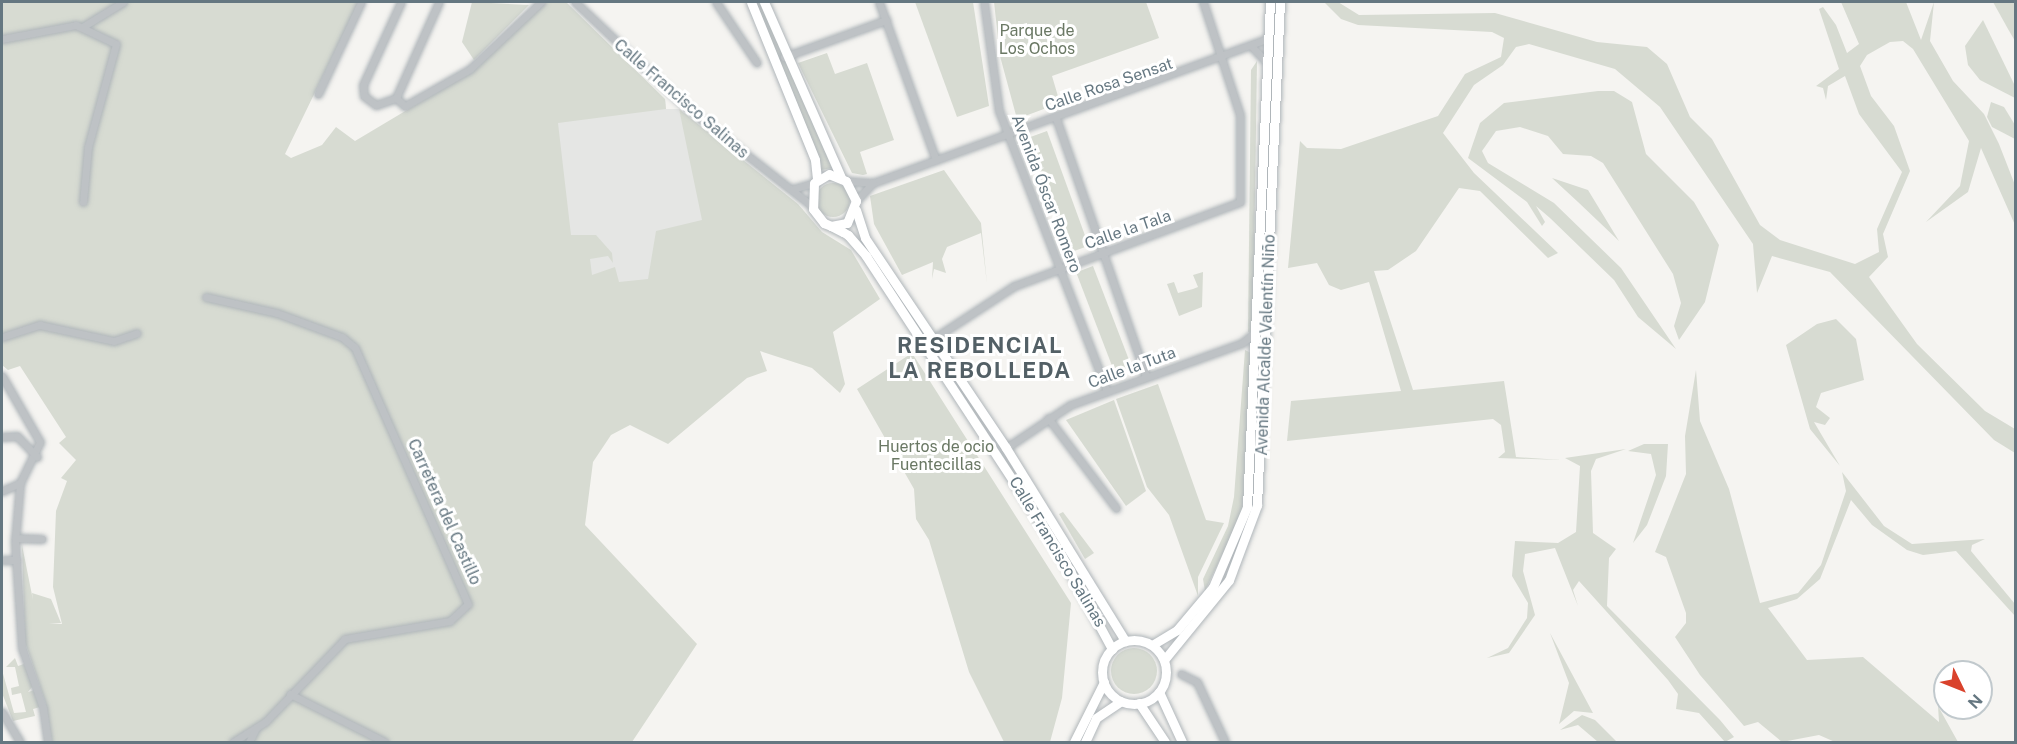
<!DOCTYPE html>
<html>
<head>
<meta charset="utf-8">
<style>
	body { margin:0 }
	#map { position:relative; width:2017px; height:744px; overflow:hidden; background:#f5f4f1; font-family:"Public Sans",sans-serif }
	div>[style] { position:absolute }
	[style*='--x'] { left:calc(var(--x)*1px); top:calc(var(--y)*1px); width:calc(var(--w)*1px); rotate:calc(var(--a)*1deg) }
	.built>* { inset:0; background:#e5e6e4 }
	.green>* { inset:0; background:#d7dbd2; transform-origin:0 0 }
	.round { border-radius:50% }
	.roads { filter:drop-shadow(0 0 2px #b0b6ba) drop-shadow(0 0 2px #b0b6ba) }
	.street>* { height:7px; margin:-3.5px; padding:0 3.5px; transform-origin:3.5px; border-radius:3.5px; background:#bec2c5 }
	.secondary>* { height:9px; margin:-4.5px; padding:0 4.5px; transform-origin:4.5px; border-radius:4.5px; background:#fff }
	.secondary>.ring { margin:-4.5px; padding:0; box-sizing:content-box; background:none; border:9px solid #fff; border-radius:50% }
	span { translate:-50% -50%; white-space:nowrap; text-align:center; line-height:1.15; -webkit-text-stroke:6px #fff; paint-order:stroke }
	.park-label { font-size:16px; color:#6a7864 }
	.street-label { font-size:16px; color:#657781 }
	.district-label { font-size:22px; color:#536066; font-weight:700; letter-spacing:1.5px }
	.frame { position:absolute; inset:0; border:3px solid #657781; pointer-events:none }
	.north { position:absolute; left:1933px; top:660px; width:60px; height:60px; box-sizing:border-box; background:#fff; border:2px solid #c1c9cd; border-radius:50%; rotate:133deg; font-size:16px; font-weight:700; line-height:24px; text-align:center; color:#657781 }
	.north::after { content:''; display:block; margin:auto; width:21px; height:27px; background:#d9422c; clip-path:polygon(50% 0,100% 100%,50% 72%,0 100%) }
</style>
</head>
<body>
<div id="map">
	<div class="built">
		<i style="clip-path:polygon(665px 99px,666px 109px,679px 109px,692px 157px,714px 276px,559px 291px,545px 111px)"></i>
	</div>
	<div class="green">
		<i style="clip-path:polygon(2px 2px,359px 2px,285px 154px,291px 158px,322px 145px,336px 127px,355px 141px,464px 76px,544px 2px,566px 2px,665px 99px,666px 109px,558px 123px,571px 235px,596px 235px,612px 253px,613px 263px,608px 256px,590px 259px,592px 275px,615px 267px,619px 282px,648px 279px,656px 231px,702px 220px,679px 109px,798px 204px,822px 232px,851px 250px,880px 299px,833px 332px,845px 384px,840px 393px,812px 368px,760px 351px,767px 371px,747px 378px,668px 444px,630px 425px,611px 435px,593px 462px,585px 525px,697px 644px,632px 742px,52px 742px,46px 704px,25px 642px,22px 545px,33px 600px,32px 593px,51px 599px,61px 623px,49px 624px,62px 624px,53px 587px,56px 511px,67px 481px,61px 478px,76px 460px,59px 443px,66px 437px,20px 366px,8px 370px,2px 365px)"></i>
		<i style="clip-path:polygon(472px 2px,529px 5px,474px 60px,462px 42px)"></i>
		<i style="clip-path:polygon(755px 2px,761px 2px,832px 168px,821px 170px)"></i>
		<i style="clip-path:polygon(915px 2px,973px 2px,989px 106px,957px 117px)"></i>
		<i style="clip-path:polygon(994px 2px,1146px 2px,1159px 38px,1052px 76px,1060px 103px,1017px 119px,1000px 56px)"></i>
		<i style="clip-path:polygon(1324px 2px,1338px 2px,1359px 15px,1495px 13px,1597px 42px,1647px 47px,1667px 64px,1690px 117px,1712px 139px,1760px 225px,1780px 240px,1855px 264px,1879px 252px,1877px 229px,1902px 172px,1859px 114px,1845px 76px,1828px 86px,1826px 100px,1823px 88px,1816px 86px,1839px 69px,1819px 9px,1823px 7px,1836px 25px,1847px 53px,1859px 44px,1841px 2px,1906px 2px,1921px 40px,1934px 2px,1930px 41px,1953px 81px,1984px 114px,1999px 144px,2015px 185px,2015px 225px,1981px 148px,1968px 192px,1926px 222px,1960px 186px,1969px 141px,1913px 49px,1903px 41px,1890px 42px,1867px 55px,1860px 66px,1871px 96px,1894px 126px,1910px 171px,1883px 234px,1888px 257px,1869px 277px,1917px 344px,1985px 411px,2015px 429px,2015px 453px,1994px 440px,1830px 272px,1772px 256px,1757px 293px,1753px 244px,1660px 107px,1615px 69px,1529px 44px,1516px 47px,1503px 65px,1474px 85px,1443px 133px,1474px 173px,1558px 253px,1548px 258px,1480px 191px,1459px 188px,1416px 251px,1388px 270px,1374px 271px,1413px 390px,1504px 381px,1516px 457px,1561px 460px,1498px 458px,1505px 452px,1501px 425px,1493px 419px,1287px 441px,1291px 401px,1401px 391px,1369px 282px,1341px 290px,1329px 285px,1317px 263px,1288px 268px,1300px 141px,1307px 148px,1341px 149px,1438px 116px,1465px 74px,1501px 57px,1504px 38px,1492px 32px,1358px 25px,1341px 19px)"></i>
		<i style="clip-path:polygon(1993px 2px,2015px 2px,2015px 41px,2008px 29px)"></i>
		<i style="clip-path:polygon(1983px 20px,2015px 86px,2015px 98px,1980px 80px,1968px 65px,1965px 46px)"></i>
		<i style="clip-path:polygon(827px 53px,835px 74px,867px 63px,894px 140px,860px 152px,867px 174px,863px 175px,852px 173px,798px 63px)"></i>
		<i style="clip-path:polygon(1257px 61px,1253px 331px,1248px 332px,1251px 70px)"></i>
		<i style="clip-path:polygon(1598px 91px,1614px 91px,1632px 102px,1646px 154px,1694px 202px,1719px 245px,1705px 302px,1679px 340px,1674px 326px,1681px 303px,1673px 274px,1603px 163px,1591px 156px,1563px 154px,1548px 136px,1520px 127px,1496px 131px,1482px 151px,1488px 163px,1554px 203px,1621px 268px,1676px 349px,1638px 317px,1614px 280px,1550px 218px,1536px 206px,1545px 222px,1542px 226px,1527px 202px,1468px 158px,1480px 123px,1504px 103px)"></i>
		<i style="clip-path:polygon(1991px 102px,2004px 107px,2015px 125px,2015px 139px,1992px 127px,1987px 117px)"></i>
		<i style="left:1047px;top:131px;width:122px;height:22px;rotate:70deg"></i>
		<i style="clip-path:polygon(944px 170px,981px 223px,987px 284px,981px 233px,947px 247px,942px 259px,946px 273px,934px 269px,932px 279px,933px 262px,902px 275px,874px 224px,870px 196px)"></i>
		<i style="clip-path:polygon(1552px 178px,1588px 190px,1619px 241px,1578px 202px)"></i>
		<i class="round" style="left:816px;top:183px;width:34px;height:34px"></i>
		<i style="left:1093px;top:266px;width:110px;height:18px;rotate:69deg"></i>
		<i style="clip-path:polygon(1203px 272px,1202px 307px,1179px 316px,1167px 284px,1174px 282px,1178px 293px,1193px 289px,1198px 287px,1193px 275px)"></i>
		<i style="clip-path:polygon(1836px 319px,1856px 339px,1864px 380px,1821px 393px,1816px 407px,1830px 418px,1825px 425px,1814px 422px,1840px 466px,1810px 429px,1786px 345px,1817px 324px)"></i>
		<i style="clip-path:polygon(1245px 350px,1251px 353px,1245px 490px,1241px 515px,1205px 591px,1203px 579px,1228px 526px,1234px 497px)"></i>
		<i style="clip-path:polygon(912px 353px,1071px 603px,1062px 698px,1050px 742px,1004px 742px,969px 672px,929px 540px,916px 519px,914px 489px,857px 389px)"></i>
		<i style="clip-path:polygon(1696px 370px,1700px 421px,1729px 489px,1760px 603px,1798px 593px,1821px 565px,1846px 491px,1842px 472px,1884px 526px,1912px 544px,1985px 539px,1972px 545px,1971px 551px,2015px 604px,2015px 616px,1956px 551px,1923px 555px,1907px 550px,1872px 525px,1851px 500px,1820px 579px,1797px 599px,1768px 608px,1807px 660px,1863px 657px,1939px 722px,1938px 706px,1958px 742px,1835px 742px,1819px 735px,1782px 742px,1758px 722px,1744px 726px,1700px 675px,1675px 637px,1686px 623px,1686px 613px,1666px 557px,1655px 552px,1686px 474px,1685px 436px)"></i>
		<i style="clip-path:polygon(1158px 384px,1206px 520px,1224px 523px,1198px 577px,1198px 596px,1169px 515px,1147px 487px,1116px 399px)"></i>
		<i style="clip-path:polygon(1114px 400px,1146px 491px,1126px 506px,1066px 420px)"></i>
		<i style="clip-path:polygon(1644px 444px,1668px 444px,1666px 476px,1647px 525px,1633px 543px,1656px 475px,1651px 454px,1628px 451px)"></i>
		<i style="clip-path:polygon(1626px 449px,1596px 459px,1591px 471px,1593px 533px,1616px 549px,1609px 558px,1607px 606px,1720px 720px,1734px 737px,1725px 742px,1699px 713px,1676px 709px,1678px 694px,1668px 680px,1579px 581px,1573px 590px,1578px 606px,1555px 548px,1525px 554px,1523px 571px,1535px 615px,1509px 653px,1487px 658px,1508px 648px,1527px 618px,1528px 603px,1512px 576px,1515px 541px,1558px 543px,1576px 532px,1580px 466px,1565px 458px)"></i>
		<i style="clip-path:polygon(1063px 512px,1094px 553px,1085px 559px,1059px 514px)"></i>
		<i style="clip-path:polygon(1550px 633px,1593px 713px,1574px 711px,1559px 724px,1569px 683px)"></i>
		<i class="round" style="left:1111px;top:648px;width:46px;height:46px"></i>
		<i style="clip-path:polygon(15px 658px,18px 666px,24px 664px,33px 686px,28px 692px,35px 690px,40px 707px,33px 709px,35px 716px,13px 721px,2px 693px,2px 670px,14px 713px,26px 712px,21px 693px,12px 695px,11px 688px,19px 686px,15px 667px,6px 667px)"></i>
		<i style="clip-path:polygon(1582px 715px,1595px 720px,1617px 742px,1598px 742px,1578px 725px,1560px 730px)"></i>
	</div>
	<div class="roads">
		<div class="street">
			<i style="--x:401;--y:2;--w:91;--a:114.6"></i>
			<i style="--x:363;--y:85;--w:11;--a:85"></i>
			<i style="--x:364;--y:96;--w:15;--a:37"></i>
			<i style="--x:376;--y:105;--w:21;--a:-19"></i>
			<i style="--x:396;--y:98;--w:105;--a:-65.9"></i>
			<i style="--x:575;--y:2;--w:156;--a:43.4"></i>
			<i style="--x:688;--y:109;--w:157;--a:38"></i>
			<i style="--x:716;--y:2;--w:73;--a:56.1"></i>
			<i style="--x:879;--y:2;--w:168;--a:70.2"></i>
			<i style="--x:984;--y:2;--w:110;--a:82.2"></i>
			<i style="--x:999;--y:111;--w:300;--a:68.9"></i>
			<i style="--x:84;--y:26;--w:46;--a:-31.6"></i>
			<i style="--x:2;--y:39;--w:75;--a:-10.7"></i>
			<i style="--x:76;--y:25;--w:44;--a:25.4"></i>
			<i style="--x:116;--y:44;--w:107;--a:105.2"></i>
			<i style="--x:88;--y:147;--w:55;--a:95.2"></i>
			<i style="--x:1253;--y:48;--w:18;--a:47"></i>
			<i style="--x:784;--y:57;--w:109;--a:-19.9"></i>
			<i style="--x:318;--y:94;--w:102;--a:-64.9"></i>
			<i style="--x:396;--y:98;--w:12;--a:42"></i>
			<i style="--x:405;--y:106;--w:75;--a:-29.6"></i>
			<i style="--x:470;--y:69;--w:98;--a:-43.3"></i>
			<i style="--x:1056;--y:118;--w:274;--a:70.8"></i>
			<i style="--x:846;--y:181;--w:27;--a:4"></i>
			<i style="--x:873;--y:183;--w:419;--a:-20.1"></i>
			<i style="--x:793;--y:189;--w:22;--a:-16"></i>
			<i style="--x:856;--y:201;--w:25;--a:-47"></i>
			<i style="--x:206;--y:297;--w:73;--a:12.7"></i>
			<i style="--x:277;--y:313;--w:69;--a:20.3"></i>
			<i style="--x:342;--y:337;--w:17;--a:40"></i>
			<i style="--x:355;--y:348;--w:280;--a:66.2"></i>
			<i style="--x:468;--y:604;--w:25;--a:137"></i>
			<i style="--x:450;--y:621;--w:107;--a:170.3"></i>
			<i style="--x:345;--y:639;--w:115;--a:133.9"></i>
			<i style="--x:265;--y:722;--w:38;--a:148"></i>
			<i style="--x:2;--y:337;--w:40;--a:-18"></i>
			<i style="--x:40;--y:325;--w:76;--a:12.2"></i>
			<i style="--x:114;--y:341;--w:24;--a:-19"></i>
			<i style="--x:933;--y:339;--w:97;--a:-33.2"></i>
			<i style="--x:1014;--y:286;--w:241;--a:-20.4"></i>
			<i style="--x:1240;--y:202;--w:87;--a:-90"></i>
			<i style="--x:1240;--y:115;--w:119;--a:-108.1"></i>
			<i style="--x:2;--y:376;--w:76;--a:60.1"></i>
			<i style="--x:40;--y:442;--w:46;--a:116"></i>
			<i style="--x:20;--y:483;--w:60;--a:94.8"></i>
			<i style="--x:15;--y:543;--w:105;--a:86.2"></i>
			<i style="--x:22;--y:648;--w:64;--a:70.7"></i>
			<i style="--x:43;--y:708;--w:34;--a:82"></i>
			<i style="--x:1048;--y:418;--w:113;--a:52.9"></i>
			<i style="--x:2;--y:437;--w:15;--a:-4"></i>
			<i style="--x:17;--y:436;--w:29;--a:46"></i>
			<i style="--x:1006;--y:448;--w:77;--a:-33.9"></i>
			<i style="--x:1070;--y:405;--w:183;--a:-19.8"></i>
			<i style="--x:1242;--y:343;--w:19;--a:-39"></i>
			<i style="--x:2;--y:491;--w:20;--a:-24"></i>
			<i style="--x:15;--y:538;--w:27;--a:2"></i>
			<i style="--x:2;--y:560;--w:15;--a:0"></i>
			<i style="--x:1181;--y:674;--w:18;--a:27"></i>
			<i style="--x:1197;--y:682;--w:66;--a:65"></i>
			<i style="--x:290;--y:694;--w:106;--a:26.8"></i>
			<i style="--x:2;--y:712;--w:35;--a:59"></i>
			<i style="--x:249;--y:742;--w:16;--a:-63"></i>
		</div>
		<div class="secondary">
			<i style="--x:751;--y:2;--w:170;--a:67.9"></i>
			<i style="--x:815;--y:160;--w:19;--a:84"></i>
			<i style="--x:764;--y:2;--w:191;--a:66.3"></i>
			<i style="--x:856;--y:210;--w:29;--a:72"></i>
			<i style="--x:865;--y:238;--w:253;--a:56.1"></i>
			<i style="--x:1006;--y:448;--w:227;--a:58.3"></i>
			<i style="--x:831;--y:226;--w:16;--a:-11"></i>
			<i style="--x:847;--y:223;--w:24;--a:-68"></i>
			<i style="--x:856;--y:201;--w:22;--a:-117"></i>
			<i style="--x:846;--y:181;--w:18;--a:-158"></i>
			<i style="--x:829;--y:174;--w:17;--a:149"></i>
			<i style="--x:814;--y:183;--w:26;--a:92"></i>
			<i style="--x:813;--y:209;--w:18;--a:52"></i>
			<i style="--x:824;--y:223;--w:8;--a:23"></i>
			<i style="--x:831;--y:226;--w:13;--a:27"></i>
			<i style="--x:843;--y:232;--w:6;--a:31"></i>
			<i style="--x:848;--y:235;--w:28;--a:49"></i>
			<i style="--x:866;--y:256;--w:350;--a:56.8"></i>
			<i style="--x:1058;--y:549;--w:114;--a:61.6"></i>
			<i class="ring" style="left:1102px;top:640px;width:55px;height:55px"></i>
			<i style="--x:1152;--y:645;--w:29;--a:-31"></i>
			<i style="--x:1177;--y:630;--w:56;--a:-50.1"></i>
			<i style="--x:1213;--y:587;--w:87;--a:-67"></i>
			<i style="--x:1247;--y:507;--w:506;--a:-87.39"></i>
			<i style="--x:1164;--y:660;--w:103;--a:-50.9"></i>
			<i style="--x:1229;--y:580;--w:80;--a:-69.5"></i>
			<i style="--x:1257;--y:505;--w:504;--a:-87.38"></i>
			<i style="--x:1159;--y:692;--w:55;--a:65.3"></i>
			<i style="--x:1139;--y:703;--w:47;--a:56.3"></i>
			<i style="--x:1074;--y:742;--w:67;--a:-63.4"></i>
			<i style="--x:1085;--y:742;--w:26;--a:-65"></i>
			<i style="--x:1096;--y:718;--w:30;--a:-34"></i>
		</div>
	</div>
	<div class="park-label">
		<span style="left:1037px;top:40px">Parque de<br>Los Ochos</span>
		<span style="left:936px;top:456px">Huertos de ocio<br>Fuentecillas</span>
	</div>
	<div class="street-label">
		<span style="left:1109px;top:85px;rotate:-19deg">Calle Rosa Sensat</span>
		<span style="left:681px;top:99px;rotate:41deg">Calle Francisco Salinas</span>
		<span style="left:1046px;top:194px;rotate:69deg">Avenida Óscar Romero</span>
		<span style="left:1128px;top:230px;rotate:-19deg">Calle la Tala</span>
		<span style="left:1266px;top:345px;rotate:-88deg">Avenida Alcalde Valentín Niño</span>
		<span style="left:1132px;top:368px;rotate:-20deg">Calle la Tuta</span>
		<span style="left:444px;top:512px;rotate:66deg">Carretera del Castillo</span>
		<span style="left:1057px;top:552px;rotate:59deg">Calle Francisco Salinas</span>
	</div>
	<div class="district-label">
		<span style="left:980px;top:358px">RESIDENCIAL<br>LA REBOLLEDA</span>
	</div>
	<div class="frame"></div>
	<div class="north">N</div>
</div>
</body>
</html>
